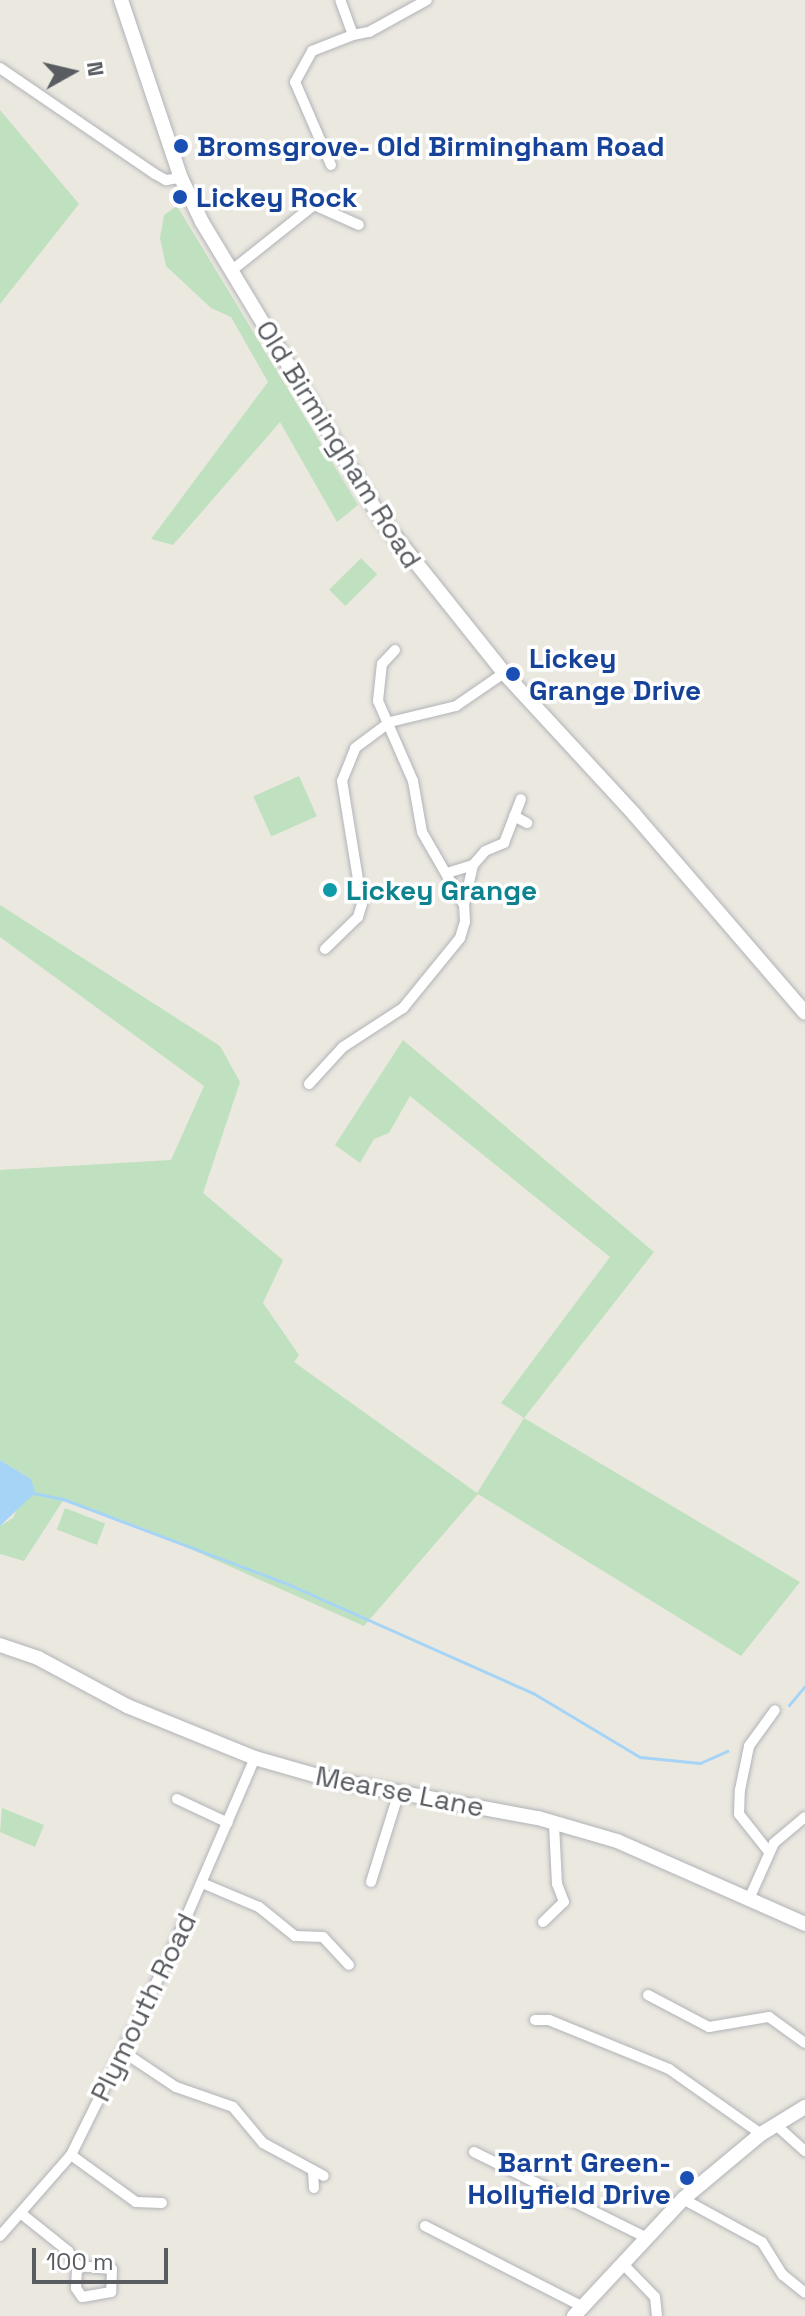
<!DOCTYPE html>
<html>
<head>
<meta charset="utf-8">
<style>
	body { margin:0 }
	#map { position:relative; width:805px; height:2316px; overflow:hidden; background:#ebe8e0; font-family:"Space Grotesk",sans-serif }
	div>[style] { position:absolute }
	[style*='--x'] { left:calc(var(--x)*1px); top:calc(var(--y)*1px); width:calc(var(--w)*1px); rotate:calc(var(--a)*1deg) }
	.green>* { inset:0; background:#bfe1bf; transform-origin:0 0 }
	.water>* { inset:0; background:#a5d4f6 }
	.stream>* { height:3px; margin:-1.5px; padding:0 1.5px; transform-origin:1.5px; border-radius:1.5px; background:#a5d4f6 }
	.roads { filter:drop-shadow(0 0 2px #b1b3b7) drop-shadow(0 0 2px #b1b3b7) }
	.street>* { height:10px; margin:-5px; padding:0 5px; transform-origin:5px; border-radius:5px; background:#fff }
	.secondary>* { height:14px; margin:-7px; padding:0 7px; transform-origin:7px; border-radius:7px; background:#fff }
	.dots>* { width:22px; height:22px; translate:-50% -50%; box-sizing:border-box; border:4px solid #fff; border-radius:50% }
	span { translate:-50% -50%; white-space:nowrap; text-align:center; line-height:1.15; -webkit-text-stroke:7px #fff; paint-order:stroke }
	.transit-label { font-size:28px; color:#164399; font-weight:700 }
	.left { translate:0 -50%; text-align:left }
	.right { translate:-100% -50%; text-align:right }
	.street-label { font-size:28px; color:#595c60 }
	.culture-label { font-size:28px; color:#0d838f; font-weight:700 }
	.north { position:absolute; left:32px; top:32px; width:80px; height:80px; -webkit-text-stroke:6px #fff; paint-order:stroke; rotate:82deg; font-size:22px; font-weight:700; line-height:32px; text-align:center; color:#595c60 }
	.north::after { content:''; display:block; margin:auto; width:28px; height:36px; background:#595c60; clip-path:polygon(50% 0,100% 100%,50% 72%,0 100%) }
	.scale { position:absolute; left:32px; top:2248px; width:136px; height:36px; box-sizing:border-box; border:4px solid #595c60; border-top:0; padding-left:10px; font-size:24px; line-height:28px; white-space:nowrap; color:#595c60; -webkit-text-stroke:6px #fff; paint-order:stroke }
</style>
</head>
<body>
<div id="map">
	<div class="green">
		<i style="clip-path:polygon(0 110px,79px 204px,0 304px)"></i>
		<i style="clip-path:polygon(177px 206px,358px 505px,337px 522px,280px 422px,173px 545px,151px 539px,268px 382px,231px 317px,211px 308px,166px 266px,160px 238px,164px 215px)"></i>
		<i style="left:361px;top:558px;width:23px;height:45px;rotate:45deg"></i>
		<i style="left:299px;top:776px;width:44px;height:50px;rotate:66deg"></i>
		<i style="clip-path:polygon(0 905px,220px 1046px,240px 1082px,203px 1193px,283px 1260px,263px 1303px,299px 1355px,294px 1362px,477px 1493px,524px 1418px,501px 1403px,610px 1257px,410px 1096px,389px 1133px,374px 1139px,360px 1163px,335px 1145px,403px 1040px,654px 1252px,524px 1418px,800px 1582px,741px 1656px,478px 1494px,364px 1626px,143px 1528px,64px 1499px,24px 1561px,0 1554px,0 1526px,13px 1518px,31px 1479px,0 1460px,0 1170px,171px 1160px,204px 1086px,0 937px)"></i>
		<i style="left:65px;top:1508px;width:43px;height:23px;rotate:21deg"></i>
		<i style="clip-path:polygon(2px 1808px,44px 1825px,35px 1847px,0 1832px)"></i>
	</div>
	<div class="water">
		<i style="clip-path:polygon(0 1460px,31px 1479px,35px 1493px,0 1526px)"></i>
	</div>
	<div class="stream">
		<i style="--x:34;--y:1493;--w:30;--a:12"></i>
		<i style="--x:63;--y:1499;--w:243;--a:20.7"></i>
		<i style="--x:290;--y:1585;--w:266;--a:24"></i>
		<i style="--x:533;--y:1693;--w:125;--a:30.9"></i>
		<i style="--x:640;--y:1757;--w:60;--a:5.7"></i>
		<i style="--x:700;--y:1763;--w:30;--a:-24"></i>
		<i style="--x:789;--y:1705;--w:25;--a:-50"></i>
	</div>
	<div class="roads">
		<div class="street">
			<i style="--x:353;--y:35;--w:16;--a:-11"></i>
			<i style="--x:369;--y:32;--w:66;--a:-28.9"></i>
			<i style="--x:0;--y:68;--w:188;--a:34.4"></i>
			<i style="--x:155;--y:174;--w:13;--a:29"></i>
			<i style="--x:166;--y:180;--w:15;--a:-8"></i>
			<i style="--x:331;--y:165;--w:90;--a:-113.4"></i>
			<i style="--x:295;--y:82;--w:35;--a:-61"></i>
			<i style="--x:312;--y:51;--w:44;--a:-21.3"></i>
			<i style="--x:353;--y:35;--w:37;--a:-110"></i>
			<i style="--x:231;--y:271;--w:106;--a:-38.5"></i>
			<i style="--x:314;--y:205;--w:49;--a:24"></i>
			<i style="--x:514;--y:816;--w:15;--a:28"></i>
			<i style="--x:447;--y:873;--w:27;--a:-17"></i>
			<i style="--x:473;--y:865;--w:18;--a:-49"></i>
			<i style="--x:485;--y:851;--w:21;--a:-23"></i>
			<i style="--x:504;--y:843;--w:47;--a:-68.9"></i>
			<i style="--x:464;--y:905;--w:41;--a:-77.3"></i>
			<i style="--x:325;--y:949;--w:46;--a:-44.1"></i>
			<i style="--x:358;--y:917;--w:14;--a:-73"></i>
			<i style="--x:362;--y:904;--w:125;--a:-99.2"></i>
			<i style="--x:342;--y:781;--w:35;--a:-68"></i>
			<i style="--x:355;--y:748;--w:44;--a:-36.6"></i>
			<i style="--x:390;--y:722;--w:68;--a:-13.6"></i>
			<i style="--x:456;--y:706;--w:58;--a:-34.5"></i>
			<i style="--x:309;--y:1084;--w:50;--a:-47.4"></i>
			<i style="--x:343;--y:1047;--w:72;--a:-33"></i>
			<i style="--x:403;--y:1008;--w:90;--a:-50.8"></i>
			<i style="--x:460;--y:938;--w:17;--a:-73"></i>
			<i style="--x:465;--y:922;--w:17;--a:-93"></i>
			<i style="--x:464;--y:905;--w:84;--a:-119.9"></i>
			<i style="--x:422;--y:832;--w:52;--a:-100"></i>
			<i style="--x:413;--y:781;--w:87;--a:-113.6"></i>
			<i style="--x:378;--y:701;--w:37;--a:-84"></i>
			<i style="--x:382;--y:664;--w:19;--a:-47"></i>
			<i style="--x:177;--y:1799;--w:56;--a:25.2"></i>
			<i style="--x:769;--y:1852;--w:48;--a:-128.3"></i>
			<i style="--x:739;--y:1814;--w:24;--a:-88"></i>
			<i style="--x:740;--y:1790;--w:45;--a:-78.4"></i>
			<i style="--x:749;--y:1746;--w:44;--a:-54.2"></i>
			<i style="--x:371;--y:1882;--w:94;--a:-72.7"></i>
			<i style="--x:202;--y:1883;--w:62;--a:22.8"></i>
			<i style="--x:259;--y:1907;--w:46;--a:38.9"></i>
			<i style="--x:295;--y:1936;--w:28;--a:2"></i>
			<i style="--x:323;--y:1937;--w:38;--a:47"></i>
			<i style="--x:749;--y:1899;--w:61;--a:-65.9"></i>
			<i style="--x:774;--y:1843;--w:40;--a:-40"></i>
			<i style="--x:543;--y:1922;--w:29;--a:-44"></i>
			<i style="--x:564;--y:1902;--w:19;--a:-111"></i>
			<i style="--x:557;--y:1884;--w:60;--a:-92.9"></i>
			<i style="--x:648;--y:1995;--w:69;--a:27.7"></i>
			<i style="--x:709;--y:2027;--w:61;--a:-9.5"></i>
			<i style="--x:769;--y:2017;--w:44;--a:35.8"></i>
			<i style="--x:535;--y:2020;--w:14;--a:0"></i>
			<i style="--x:549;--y:2020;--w:130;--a:22.2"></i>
			<i style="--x:669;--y:2069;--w:113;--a:35.2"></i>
			<i style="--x:122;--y:2051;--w:65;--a:33.7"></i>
			<i style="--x:176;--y:2087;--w:60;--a:19.3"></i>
			<i style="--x:233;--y:2107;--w:47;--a:50.2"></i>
			<i style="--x:263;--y:2143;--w:69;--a:28.4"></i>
			<i style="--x:776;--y:2125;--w:39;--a:42"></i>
			<i style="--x:474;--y:2152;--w:191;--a:26.4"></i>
			<i style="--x:71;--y:2155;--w:80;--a:35.9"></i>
			<i style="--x:136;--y:2202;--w:26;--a:2"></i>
			<i style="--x:313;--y:2170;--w:18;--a:87"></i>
			<i style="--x:683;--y:2199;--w:90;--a:28.6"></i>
			<i style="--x:762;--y:2242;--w:39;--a:58"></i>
			<i style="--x:783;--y:2275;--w:28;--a:39"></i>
			<i style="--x:23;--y:2215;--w:58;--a:38.7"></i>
			<i style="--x:68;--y:2251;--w:17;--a:59"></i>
			<i style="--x:77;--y:2266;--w:35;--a:5"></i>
			<i style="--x:112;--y:2269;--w:23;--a:92"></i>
			<i style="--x:111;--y:2292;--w:29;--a:170"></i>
			<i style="--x:82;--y:2297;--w:11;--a:-124"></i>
			<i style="--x:76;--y:2288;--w:22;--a:-87"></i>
			<i style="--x:425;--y:2226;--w:178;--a:27.1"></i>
			<i style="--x:0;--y:2236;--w:108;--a:-48.8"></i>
			<i style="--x:71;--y:2155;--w:223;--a:-63.7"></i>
			<i style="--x:170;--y:1955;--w:215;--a:-66.7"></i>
			<i style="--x:622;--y:2263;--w:47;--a:45.9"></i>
			<i style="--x:655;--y:2297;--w:19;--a:84"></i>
		</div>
		<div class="secondary">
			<i style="--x:121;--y:0;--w:188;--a:71.4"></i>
			<i style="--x:181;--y:178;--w:49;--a:64.5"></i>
			<i style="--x:202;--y:222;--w:348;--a:58.9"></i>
			<i style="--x:382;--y:520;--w:196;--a:51.4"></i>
			<i style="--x:504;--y:673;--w:192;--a:47.3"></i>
			<i style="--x:634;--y:814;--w:262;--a:49.3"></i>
			<i style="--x:0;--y:1645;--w:40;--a:18.9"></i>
			<i style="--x:38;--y:1658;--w:101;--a:28.3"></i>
			<i style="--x:127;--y:1706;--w:138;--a:22.1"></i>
			<i style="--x:255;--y:1758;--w:80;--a:15.9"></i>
			<i style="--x:332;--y:1780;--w:209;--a:10.5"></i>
			<i style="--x:538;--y:1818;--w:82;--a:16.2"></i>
			<i style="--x:617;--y:1841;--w:206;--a:23.8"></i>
			<i style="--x:574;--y:2316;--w:160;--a:-47"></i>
			<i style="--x:683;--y:2199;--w:102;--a:-39.8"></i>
			<i style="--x:761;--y:2134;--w:52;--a:-31.5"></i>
		</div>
	</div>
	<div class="dots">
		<i style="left:181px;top:146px;background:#1a4fb4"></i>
		<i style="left:180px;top:197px;background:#1a4fb4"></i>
		<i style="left:513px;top:674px;background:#1a4fb4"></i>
		<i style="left:330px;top:890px;background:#0f9aa8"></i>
		<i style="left:687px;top:2178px;background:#1a4fb4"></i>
	</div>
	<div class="transit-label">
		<span class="left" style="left:197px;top:146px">Bromsgrove- Old Birmingham Road</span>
		<span class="left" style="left:196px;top:197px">Lickey Rock</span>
		<span class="left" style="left:529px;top:674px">Lickey<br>Grange Drive</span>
		<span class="right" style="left:671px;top:2178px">Barnt Green-<br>Hollyfield Drive</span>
	</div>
	<div class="street-label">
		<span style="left:339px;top:444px;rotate:58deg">Old Birmingham Road</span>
		<span style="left:400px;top:1791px;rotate:11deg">Mearse Lane</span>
		<span style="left:143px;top:2007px;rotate:-64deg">Plymouth Road</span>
	</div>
	<div class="culture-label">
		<span class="left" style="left:346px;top:890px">Lickey Grange</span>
	</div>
	<div class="north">N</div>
	<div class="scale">100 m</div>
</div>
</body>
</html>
